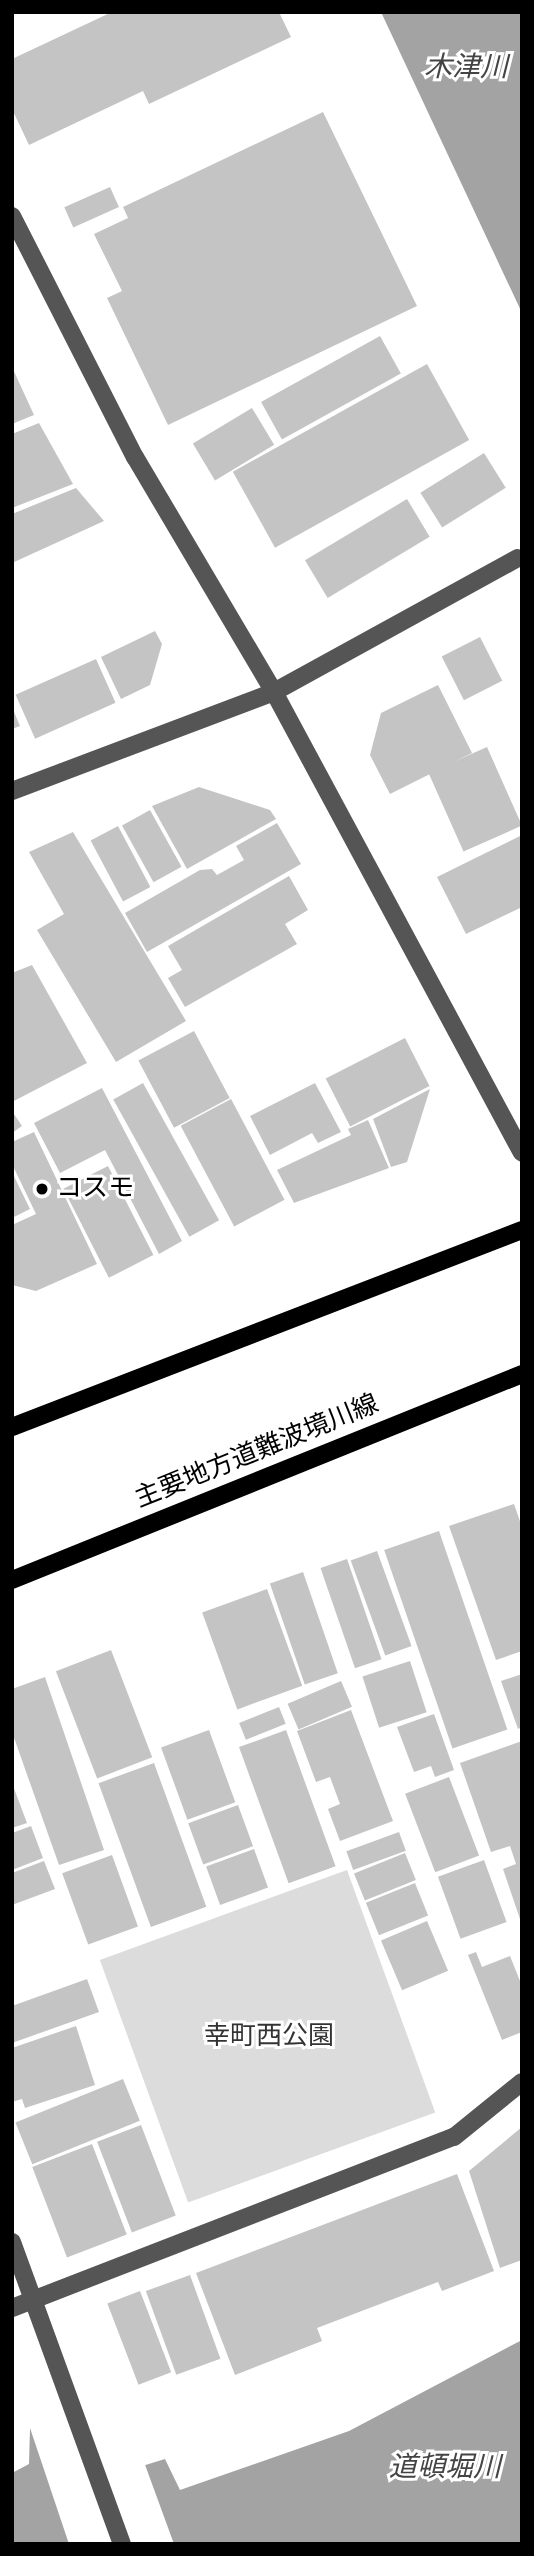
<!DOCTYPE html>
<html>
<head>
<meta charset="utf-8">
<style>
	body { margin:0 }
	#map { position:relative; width:534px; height:2556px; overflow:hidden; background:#fff; font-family:Signika,"Noto Sans JP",sans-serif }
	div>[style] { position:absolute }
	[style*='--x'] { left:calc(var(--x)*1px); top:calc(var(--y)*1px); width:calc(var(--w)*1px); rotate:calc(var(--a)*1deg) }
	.green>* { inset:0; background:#dcdcdc; transform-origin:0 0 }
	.water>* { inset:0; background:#a3a3a3 }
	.pier>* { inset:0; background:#fff }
	.building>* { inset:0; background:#c4c4c4; transform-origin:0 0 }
	.minor>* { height:18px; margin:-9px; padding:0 9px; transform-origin:9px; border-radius:9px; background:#555 }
	.major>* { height:18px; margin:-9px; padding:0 9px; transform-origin:9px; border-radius:9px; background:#000 }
	.dots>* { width:19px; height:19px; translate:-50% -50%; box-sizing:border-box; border:4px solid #fff; border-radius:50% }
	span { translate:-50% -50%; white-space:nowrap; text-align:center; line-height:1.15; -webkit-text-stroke:6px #fff; paint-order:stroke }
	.poi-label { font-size:26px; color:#000 }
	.left { translate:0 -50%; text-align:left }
	.street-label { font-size:26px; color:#000 }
	.park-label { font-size:26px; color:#333 }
	.water-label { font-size:28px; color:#444; font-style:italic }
	.frame { position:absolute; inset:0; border:14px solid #000; pointer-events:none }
</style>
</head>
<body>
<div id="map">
	<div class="green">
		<i style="left:347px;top:1870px;width:258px;height:263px;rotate:70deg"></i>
	</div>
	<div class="water">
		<i style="clip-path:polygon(381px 12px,522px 12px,522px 313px)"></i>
		<i style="clip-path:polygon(522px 2340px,522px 2544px,12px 2544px,12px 2473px,29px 2464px,30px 2428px,139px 2467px,165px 2459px,180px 2490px,349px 2431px)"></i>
	</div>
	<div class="pier">
		<i style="clip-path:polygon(29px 2425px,144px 2462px,174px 2544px,69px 2544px)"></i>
	</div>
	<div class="building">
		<i style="clip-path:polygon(112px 12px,279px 12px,291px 37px,149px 104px,143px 91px,29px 145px,12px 109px,12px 59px)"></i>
		<i style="clip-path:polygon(323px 112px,417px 306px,168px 425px,107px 298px,122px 291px,94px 234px,128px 218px,123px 207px)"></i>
		<i style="left:110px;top:187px;width:22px;height:50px;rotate:66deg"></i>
		<i style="left:380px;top:336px;width:43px;height:136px;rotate:61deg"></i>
		<i style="left:427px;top:364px;width:87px;height:222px;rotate:61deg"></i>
		<i style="clip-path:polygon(12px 367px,34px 415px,12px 424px)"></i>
		<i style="left:252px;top:408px;width:43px;height:69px;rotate:59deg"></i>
		<i style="clip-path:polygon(39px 423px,73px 484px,12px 508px,12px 434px)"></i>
		<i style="left:484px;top:453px;width:41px;height:75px;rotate:58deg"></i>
		<i style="clip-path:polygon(76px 488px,104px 521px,12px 563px,12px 514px)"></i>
		<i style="left:407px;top:499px;width:44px;height:119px;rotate:59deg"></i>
		<i style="clip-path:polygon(155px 631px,162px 644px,150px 685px,121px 699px,101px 657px)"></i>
		<i style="left:480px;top:637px;width:49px;height:43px;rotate:63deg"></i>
		<i style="left:96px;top:659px;width:48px;height:88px;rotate:66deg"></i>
		<i style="clip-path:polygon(438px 685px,472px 753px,390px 794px,370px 755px,381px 713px)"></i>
		<i style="clip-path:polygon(12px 707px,20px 726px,12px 729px)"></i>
		<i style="left:487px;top:747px;width:86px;height:64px;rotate:66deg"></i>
		<i style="clip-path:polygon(199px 787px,270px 810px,276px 819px,187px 869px,152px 806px)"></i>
		<i style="left:150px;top:810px;width:65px;height:32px;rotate:61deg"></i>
		<i style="clip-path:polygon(277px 823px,301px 864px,147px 952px,125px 913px,200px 870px,212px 869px,217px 875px,244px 860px,236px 846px)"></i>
		<i style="left:118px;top:826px;width:69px;height:31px;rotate:62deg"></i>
		<i style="clip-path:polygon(73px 832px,186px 1021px,116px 1062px,37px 930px,64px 914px,29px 852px)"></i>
		<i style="clip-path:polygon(522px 835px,522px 907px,466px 934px,437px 877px)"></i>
		<i style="clip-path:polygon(289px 876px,308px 910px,285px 924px,297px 944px,185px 1007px,168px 978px,182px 970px,168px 946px)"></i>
		<i style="clip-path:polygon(32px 965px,87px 1063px,12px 1102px,12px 973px)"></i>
		<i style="left:194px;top:1031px;width:76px;height:63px;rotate:62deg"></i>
		<i style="left:405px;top:1038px;width:54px;height:89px;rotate:63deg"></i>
		<i style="left:143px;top:1083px;width:157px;height:34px;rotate:61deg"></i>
		<i style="clip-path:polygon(315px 1083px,341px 1132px,318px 1143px,312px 1133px,270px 1155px,250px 1116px)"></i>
		<i style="clip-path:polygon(102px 1088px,182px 1241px,159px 1254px,105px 1150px,60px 1173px,34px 1123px)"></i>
		<i style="clip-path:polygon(430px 1089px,407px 1162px,391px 1167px,373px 1119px)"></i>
		<i style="left:231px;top:1099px;width:114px;height:57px;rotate:62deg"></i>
		<i style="clip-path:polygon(12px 1111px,22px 1126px,12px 1133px)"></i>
		<i style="clip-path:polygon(368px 1120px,389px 1168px,294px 1203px,277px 1170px,351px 1135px,348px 1129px)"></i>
		<i style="clip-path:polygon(34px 1132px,97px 1264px,36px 1291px,12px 1285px,12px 1225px,36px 1214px,12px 1164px,12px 1142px)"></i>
		<i style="left:108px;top:1166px;width:100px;height:50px;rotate:63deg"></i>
		<i style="clip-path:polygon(12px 1172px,30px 1209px,12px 1218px)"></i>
		<i style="clip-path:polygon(514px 1504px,522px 1527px,522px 1651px,496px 1660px,449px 1526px)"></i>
		<i style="left:439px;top:1531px;width:210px;height:58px;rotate:71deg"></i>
		<i style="left:377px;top:1551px;width:101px;height:28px;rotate:70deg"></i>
		<i style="left:347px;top:1559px;width:106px;height:28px;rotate:71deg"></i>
		<i style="left:303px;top:1572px;width:107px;height:35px;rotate:71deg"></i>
		<i style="left:267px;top:1589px;width:103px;height:69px;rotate:70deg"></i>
		<i style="left:111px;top:1650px;width:115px;height:59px;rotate:69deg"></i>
		<i style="left:410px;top:1661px;width:54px;height:50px;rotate:72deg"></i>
		<i style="clip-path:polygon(522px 1674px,522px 1727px,518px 1729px,501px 1681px)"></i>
		<i style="clip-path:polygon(45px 1677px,104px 1850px,59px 1865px,12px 1732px,12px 1689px)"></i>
		<i style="left:341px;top:1681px;width:28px;height:58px;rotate:67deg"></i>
		<i style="left:279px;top:1707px;width:18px;height:43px;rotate:68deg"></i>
		<i style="clip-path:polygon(351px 1710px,393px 1821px,340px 1841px,328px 1809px,340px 1804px,330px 1777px,316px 1782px,297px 1731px)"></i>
		<i style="clip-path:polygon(434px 1714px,454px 1770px,435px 1777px,431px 1766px,414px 1772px,397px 1727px)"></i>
		<i style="left:209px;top:1730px;width:77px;height:51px;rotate:70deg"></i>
		<i style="left:286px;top:1730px;width:145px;height:50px;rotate:70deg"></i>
		<i style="clip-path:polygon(522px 1741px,522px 1922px,521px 1922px,503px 1869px,516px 1864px,510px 1846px,491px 1852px,460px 1763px)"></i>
		<i style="left:154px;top:1763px;width:153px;height:59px;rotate:70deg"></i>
		<i style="left:449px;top:1777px;width:84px;height:47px;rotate:69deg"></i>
		<i style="clip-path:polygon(12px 1783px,27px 1823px,12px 1828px)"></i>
		<i style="left:238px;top:1805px;width:44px;height:53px;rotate:70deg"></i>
		<i style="clip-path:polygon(31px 1826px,43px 1858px,12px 1870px,12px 1833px)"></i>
		<i style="left:399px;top:1832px;width:20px;height:56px;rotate:70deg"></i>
		<i style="left:254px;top:1849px;width:41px;height:51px;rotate:70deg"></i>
		<i style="left:405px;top:1853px;width:29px;height:55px;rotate:68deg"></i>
		<i style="left:112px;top:1855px;width:76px;height:53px;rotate:70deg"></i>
		<i style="left:484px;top:1860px;width:66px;height:49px;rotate:70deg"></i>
		<i style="clip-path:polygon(44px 1861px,55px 1889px,12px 1905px,12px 1873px)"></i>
		<i style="left:415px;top:1883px;width:35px;height:53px;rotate:68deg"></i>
		<i style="left:427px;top:1921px;width:54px;height:50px;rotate:67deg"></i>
		<i style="clip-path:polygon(476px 1952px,482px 1967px,510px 1956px,522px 1986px,522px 2032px,502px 2040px,468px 1955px)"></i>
		<i style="clip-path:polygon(87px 1979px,99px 2012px,12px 2043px,12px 2006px)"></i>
		<i style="clip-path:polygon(76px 2026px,95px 2085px,25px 2108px,22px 2099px,12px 2102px,12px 2048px)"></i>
		<i style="left:123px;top:2079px;width:45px;height:116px;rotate:68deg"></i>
		<i style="left:141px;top:2125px;width:97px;height:47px;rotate:69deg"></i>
		<i style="clip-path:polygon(522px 2127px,522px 2260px,500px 2268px,469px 2171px)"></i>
		<i style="left:92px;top:2144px;width:97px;height:64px;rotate:69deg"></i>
		<i style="clip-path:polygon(457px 2174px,494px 2271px,442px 2291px,438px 2282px,317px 2328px,322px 2341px,235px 2375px,196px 2273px)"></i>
		<i style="left:190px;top:2275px;width:89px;height:47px;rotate:70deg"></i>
		<i style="left:140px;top:2291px;width:87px;height:35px;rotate:69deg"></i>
	</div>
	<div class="minor">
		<i style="--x:12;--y:216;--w:271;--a:63"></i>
		<i style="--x:135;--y:457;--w:273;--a:59.4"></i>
		<i style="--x:274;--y:692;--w:523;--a:61.72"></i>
		<i style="--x:12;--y:791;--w:280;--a:-20.7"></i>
		<i style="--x:274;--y:692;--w:278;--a:-28.8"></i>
		<i style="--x:12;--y:2242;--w:321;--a:70"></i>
		<i style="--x:12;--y:2308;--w:474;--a:-21.2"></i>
		<i style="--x:454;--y:2137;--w:87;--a:-39"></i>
	</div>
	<div class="major">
		<i style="--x:12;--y:1427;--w:547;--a:-21.12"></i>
		<i style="--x:12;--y:1580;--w:550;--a:-21.99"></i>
	</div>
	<div class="dots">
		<i style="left:42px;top:1189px;background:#000"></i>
	</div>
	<div class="poi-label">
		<span class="left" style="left:56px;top:1189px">コスモ</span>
	</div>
	<div class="street-label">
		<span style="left:257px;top:1452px;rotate:-22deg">主要地方道難波境川線</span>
	</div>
	<div class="park-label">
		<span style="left:269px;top:2037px">幸町西公園</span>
	</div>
	<div class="water-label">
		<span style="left:466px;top:67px">木津川</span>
		<span style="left:445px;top:2467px">道頓堀川</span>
	</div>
	<div class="frame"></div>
</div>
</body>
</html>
